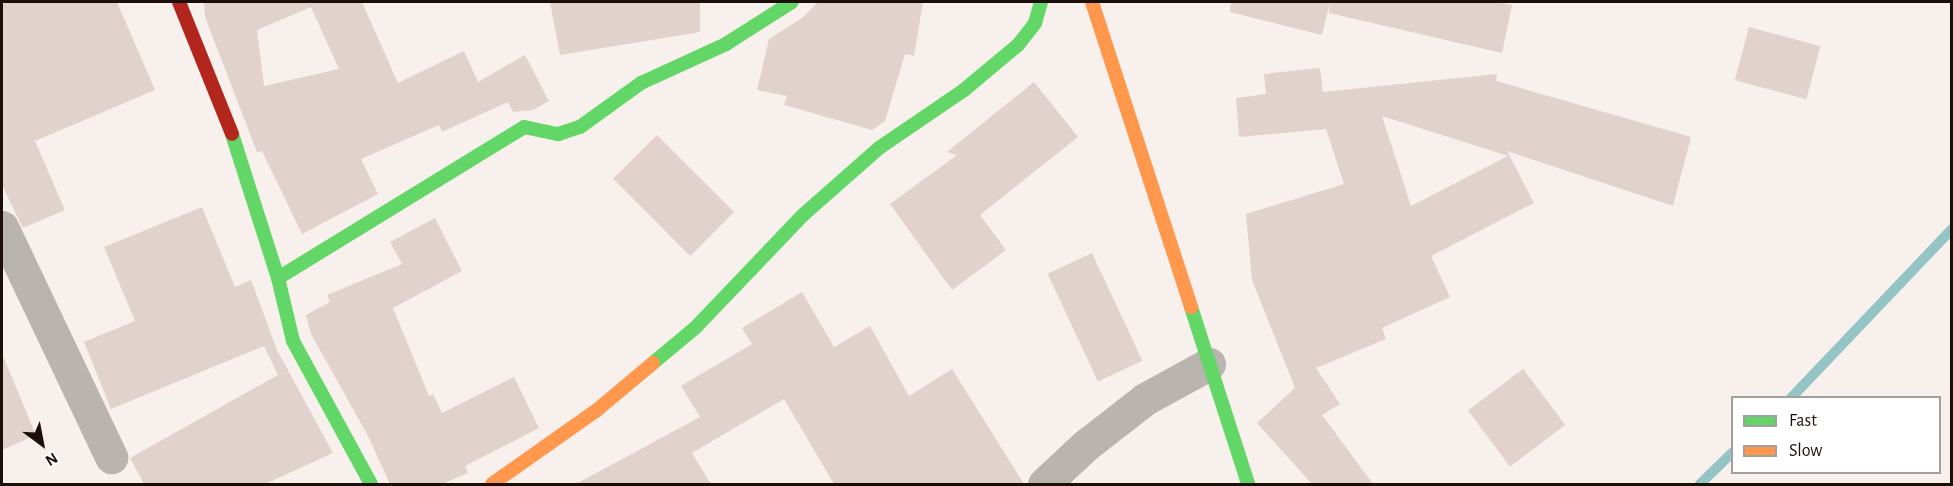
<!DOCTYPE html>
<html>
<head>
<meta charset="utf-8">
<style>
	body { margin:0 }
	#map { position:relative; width:1953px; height:486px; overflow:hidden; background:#f8f0ed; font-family:"Alegreya Sans",sans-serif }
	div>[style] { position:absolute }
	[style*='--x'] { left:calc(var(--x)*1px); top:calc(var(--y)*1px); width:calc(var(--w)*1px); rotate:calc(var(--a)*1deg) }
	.stream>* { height:10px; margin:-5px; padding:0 5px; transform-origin:5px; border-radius:5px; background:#94c4c3 }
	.building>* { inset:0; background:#e1d2cd; transform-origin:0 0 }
	.street>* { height:33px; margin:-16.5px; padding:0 16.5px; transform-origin:16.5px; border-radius:16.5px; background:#bab4b1 }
	.fast>* { height:14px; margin:-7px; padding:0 7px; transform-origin:7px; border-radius:7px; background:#63d668 }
	.slow>* { height:14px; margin:-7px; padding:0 7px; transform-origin:7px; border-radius:7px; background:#ff974d }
	.jam>* { height:14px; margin:-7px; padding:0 7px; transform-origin:7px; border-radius:7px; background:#b3261e }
	span { translate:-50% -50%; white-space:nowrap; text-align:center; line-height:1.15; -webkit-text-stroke:4.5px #fff; paint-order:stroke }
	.frame { position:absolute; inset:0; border:3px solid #1c0f0a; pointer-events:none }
	.legend { position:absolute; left:1731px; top:396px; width:210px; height:78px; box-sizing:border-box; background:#fff; border:2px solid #a49f9d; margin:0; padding:8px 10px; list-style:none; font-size:18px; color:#1c0f0a }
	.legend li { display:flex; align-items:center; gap:12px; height:30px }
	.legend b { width:30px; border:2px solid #a49f9d }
	.north { position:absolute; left:12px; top:414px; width:60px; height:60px; -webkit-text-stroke:4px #fff; paint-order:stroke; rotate:148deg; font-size:16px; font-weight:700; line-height:24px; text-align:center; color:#1c0f0a }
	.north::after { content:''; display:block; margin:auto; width:21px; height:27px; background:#1c0f0a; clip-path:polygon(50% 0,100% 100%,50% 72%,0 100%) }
</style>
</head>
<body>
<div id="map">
	<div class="stream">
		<i style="--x:1791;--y:398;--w:233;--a:-46.4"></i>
		<i style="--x:1700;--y:484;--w:45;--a:-44.1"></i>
	</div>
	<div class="building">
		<i style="clip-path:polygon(2px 2px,117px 2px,155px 90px,35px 141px,65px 210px,23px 228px,2px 185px)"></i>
		<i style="clip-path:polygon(evenodd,204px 2px,362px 2px,398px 83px,464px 51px,478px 82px,525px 55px,549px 101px,533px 110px,513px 112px,508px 102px,442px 132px,439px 125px,361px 159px,378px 194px,302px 234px,262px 151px,257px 152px,205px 17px,204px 2px,311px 7px,339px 69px,264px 86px,257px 30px,311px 7px)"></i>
		<i style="clip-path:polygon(550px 2px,700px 2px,700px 32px,560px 55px)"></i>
		<i style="clip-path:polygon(818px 2px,923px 2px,914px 56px,905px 54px,885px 121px,872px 130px,784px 105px,787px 96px,757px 90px,769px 39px,802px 18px)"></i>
		<i style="clip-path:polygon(1231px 2px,1495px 2px,1512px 5px,1502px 53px,1329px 13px,1330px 2px,1322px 35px,1230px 12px)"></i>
		<i style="left:1749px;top:27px;width:74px;height:55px;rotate:15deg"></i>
		<i style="clip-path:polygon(evenodd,1320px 68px,1323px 92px,1497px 74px,1496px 81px,1691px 137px,1673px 206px,1507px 151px,1534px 203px,1431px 256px,1450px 297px,1382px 328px,1386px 339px,1316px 368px,1340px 404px,1322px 415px,1373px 484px,1312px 484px,1257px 423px,1295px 388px,1252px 280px,1246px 214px,1344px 184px,1326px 129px,1239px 137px,1236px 98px,1266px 94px,1264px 74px,1320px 68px,1382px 116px,1508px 156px,1411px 206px,1382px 116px)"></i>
		<i style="clip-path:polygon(1034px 82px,1078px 137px,980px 215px,1006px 250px,952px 290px,890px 204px,957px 155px,947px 152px)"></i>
		<i style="left:657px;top:135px;width:109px;height:62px;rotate:45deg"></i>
		<i style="clip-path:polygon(202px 207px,235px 287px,251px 280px,277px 350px,333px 453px,265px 484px,144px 484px,130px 458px,278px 375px,264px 346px,111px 409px,84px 342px,135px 321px,104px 247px)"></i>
		<i style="clip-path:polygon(435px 218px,462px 271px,393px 308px,429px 396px,433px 394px,442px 413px,514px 377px,539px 428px,465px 466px,468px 473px,442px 484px,390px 484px,368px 436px,311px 334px,306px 315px,330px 302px,327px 295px,402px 264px,390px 242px)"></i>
		<i style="left:1092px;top:253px;width:119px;height:49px;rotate:65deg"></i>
		<i style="clip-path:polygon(802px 292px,834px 347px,870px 326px,909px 396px,952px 369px,1024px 484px,834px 484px,784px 399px,692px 453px,711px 484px,576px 484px,700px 417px,681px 386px,752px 344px,742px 328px)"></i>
		<i style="clip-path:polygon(2px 354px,36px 435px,2px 450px)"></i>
		<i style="left:1523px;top:369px;width:70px;height:69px;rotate:53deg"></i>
	</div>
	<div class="street">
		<i style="--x:2;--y:227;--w:255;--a:64.6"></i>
		<i style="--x:1044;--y:484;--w:57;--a:-42.9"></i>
		<i style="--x:1086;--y:445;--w:75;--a:-37.9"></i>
		<i style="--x:1145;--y:399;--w:73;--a:-28.7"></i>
	</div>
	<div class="fast">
		<i style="--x:232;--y:134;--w:151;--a:72.3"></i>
		<i style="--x:278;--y:278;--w:65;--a:76.6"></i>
		<i style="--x:293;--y:341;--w:163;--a:61.4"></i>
		<i style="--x:278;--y:278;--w:289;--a:-31.5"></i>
		<i style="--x:524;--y:127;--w:35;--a:12"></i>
		<i style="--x:558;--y:134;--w:23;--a:-18"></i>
		<i style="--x:580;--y:127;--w:75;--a:-35.8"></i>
		<i style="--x:641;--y:83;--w:94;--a:-24.6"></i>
		<i style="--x:726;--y:44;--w:78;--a:-32.5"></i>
		<i style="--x:1191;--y:307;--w:186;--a:72.1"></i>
		<i style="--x:653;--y:363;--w:56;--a:-39.9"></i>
		<i style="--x:696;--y:327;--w:155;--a:-46.3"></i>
		<i style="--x:803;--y:215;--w:101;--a:-41.4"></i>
		<i style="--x:879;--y:148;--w:103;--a:-34.3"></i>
		<i style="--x:964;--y:90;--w:70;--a:-39.8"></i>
		<i style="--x:1018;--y:45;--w:28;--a:-52"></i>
		<i style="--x:1035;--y:23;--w:22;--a:-74"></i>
	</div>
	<div class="slow">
		<i style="--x:1092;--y:2;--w:321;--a:72"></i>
		<i style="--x:492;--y:484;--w:128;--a:-35.2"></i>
		<i style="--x:597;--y:410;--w:73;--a:-40"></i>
	</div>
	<div class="jam">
		<i style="--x:179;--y:2;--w:142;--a:68.1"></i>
	</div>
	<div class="frame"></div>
	<ul class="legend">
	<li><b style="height:8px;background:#63d668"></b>Fast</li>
	<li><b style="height:8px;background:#ff974d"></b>Slow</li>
	</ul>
	<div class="north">N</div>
</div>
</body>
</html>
